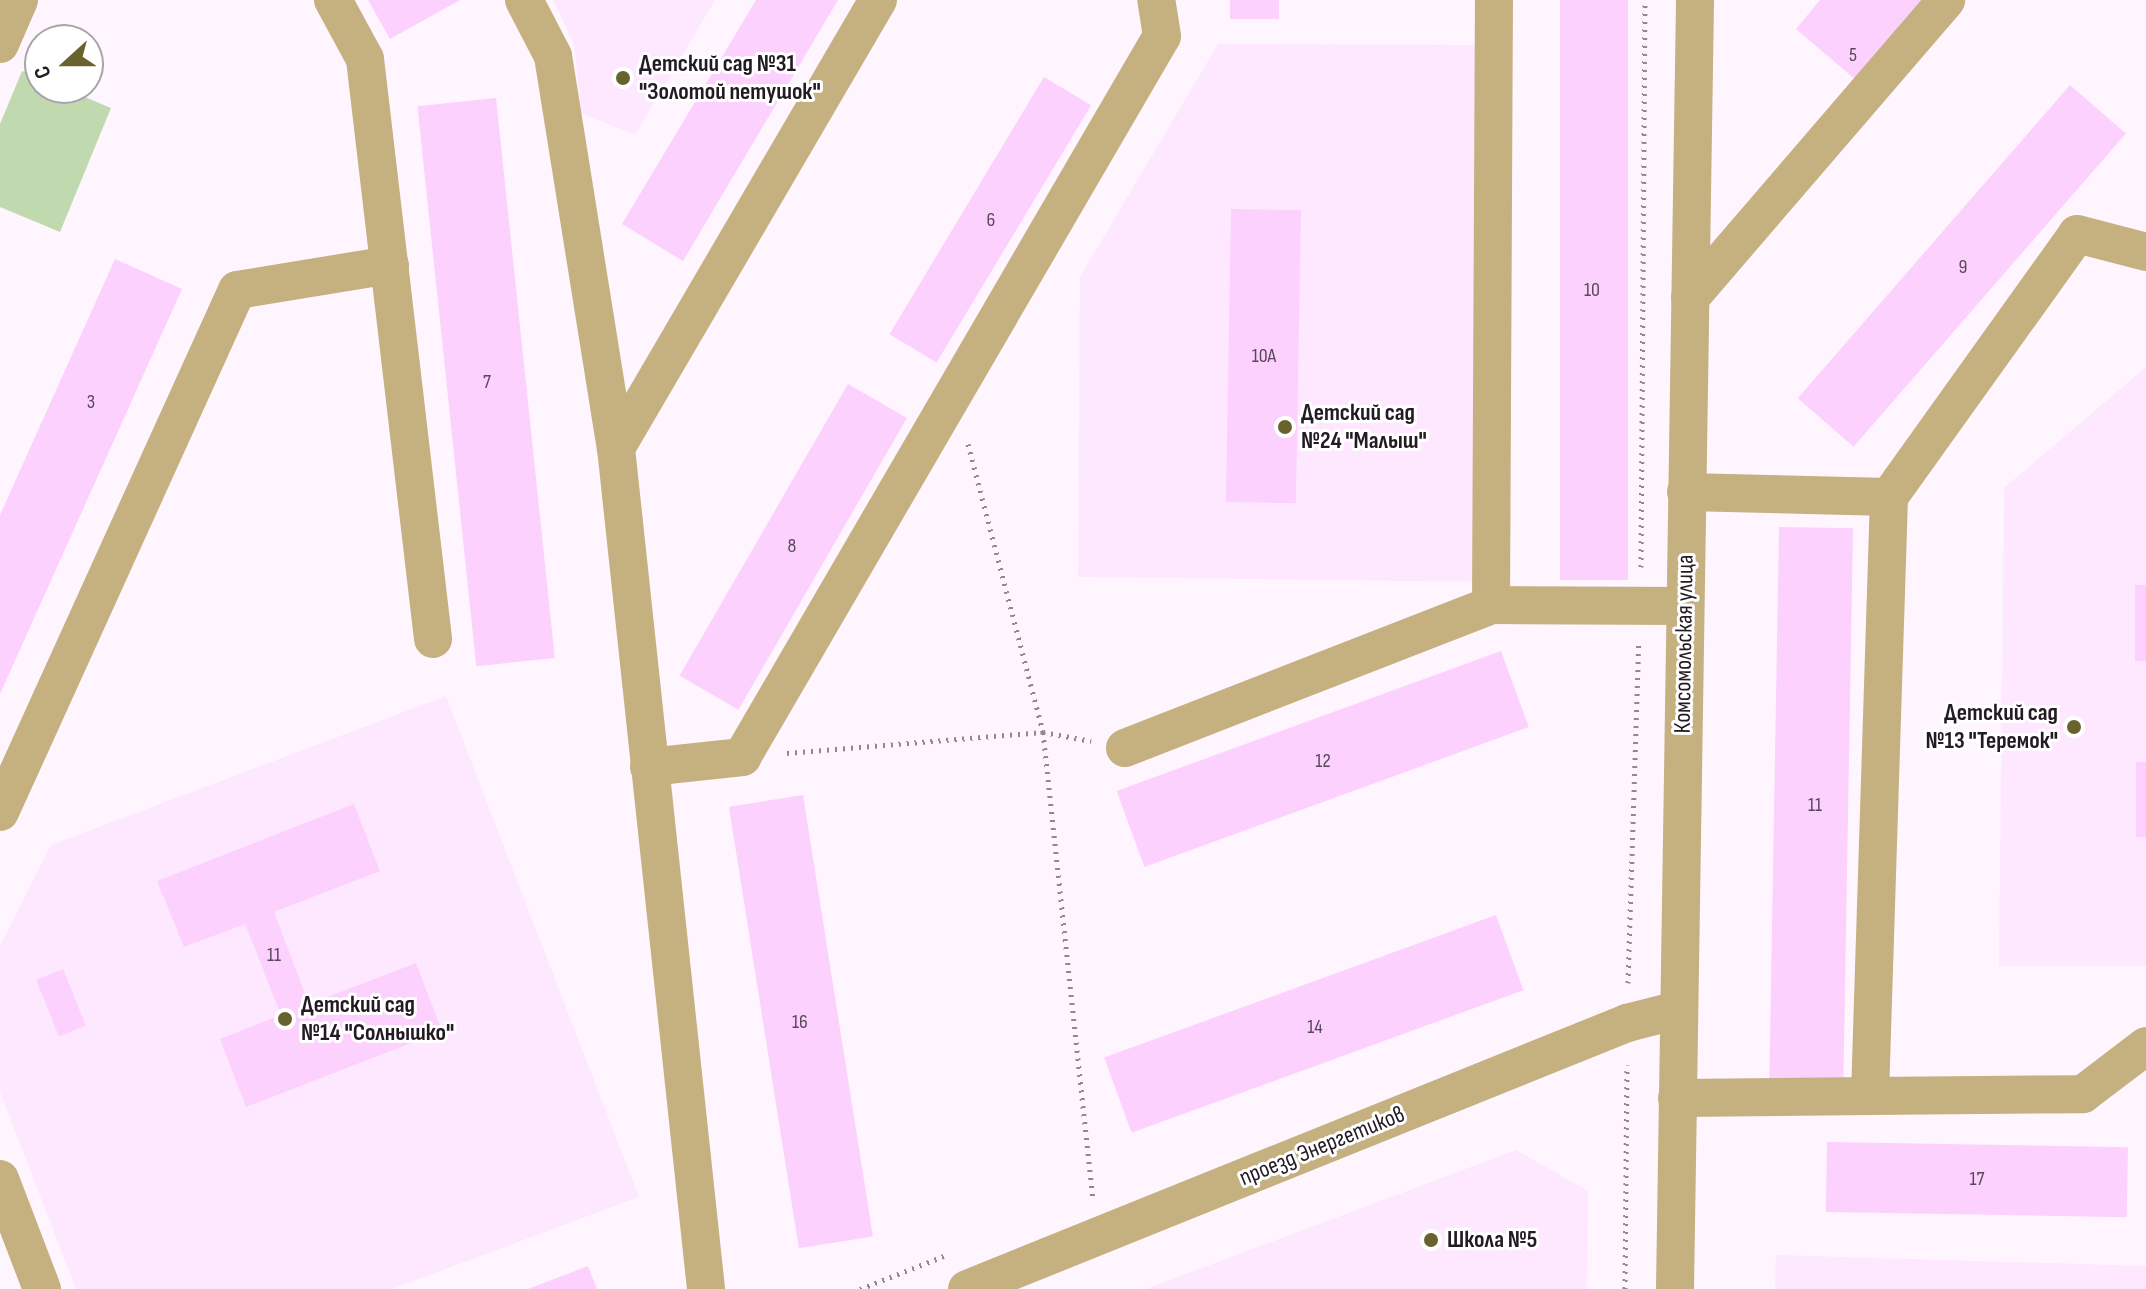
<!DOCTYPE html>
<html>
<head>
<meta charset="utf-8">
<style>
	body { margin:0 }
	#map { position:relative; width:2146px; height:1289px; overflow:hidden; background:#fef5fe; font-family:"Sofia Sans Condensed",sans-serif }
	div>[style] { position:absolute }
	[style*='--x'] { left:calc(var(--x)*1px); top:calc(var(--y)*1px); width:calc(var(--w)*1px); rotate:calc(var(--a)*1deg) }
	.built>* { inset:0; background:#fee8ff }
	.green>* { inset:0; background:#c1d9af }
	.building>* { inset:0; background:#fcd1fe; transform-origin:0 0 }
	.path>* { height:5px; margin-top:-2.5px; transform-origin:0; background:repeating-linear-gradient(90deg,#918891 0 2px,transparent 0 8px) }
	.minor>* { height:38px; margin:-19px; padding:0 19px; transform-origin:19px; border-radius:19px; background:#c5b07f }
	.dots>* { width:22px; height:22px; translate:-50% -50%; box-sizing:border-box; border:4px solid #fff; border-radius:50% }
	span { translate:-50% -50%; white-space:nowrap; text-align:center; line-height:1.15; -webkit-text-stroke:6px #fff; paint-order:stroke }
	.number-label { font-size:20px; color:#59485a }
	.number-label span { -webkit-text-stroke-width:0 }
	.poi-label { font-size:24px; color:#231b23; font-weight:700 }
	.left { translate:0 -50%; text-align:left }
	.right { translate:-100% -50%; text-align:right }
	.street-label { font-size:24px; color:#231b23 }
	.north { position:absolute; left:24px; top:24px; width:80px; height:80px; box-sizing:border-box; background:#fff; border:2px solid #a7a4a7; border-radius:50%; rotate:249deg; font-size:22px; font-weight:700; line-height:32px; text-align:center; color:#231b23 }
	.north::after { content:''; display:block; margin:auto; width:28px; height:36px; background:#68622f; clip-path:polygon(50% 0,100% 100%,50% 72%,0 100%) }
</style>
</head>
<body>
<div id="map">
	<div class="built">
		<i style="clip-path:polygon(553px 0,715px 0,635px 135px,581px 113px,574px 44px)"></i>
		<i style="clip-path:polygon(1218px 44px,1498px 45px,1487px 582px,1078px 577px,1080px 277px)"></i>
		<i style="clip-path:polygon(2146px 367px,2146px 966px,1999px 966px,2004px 488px)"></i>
		<i style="clip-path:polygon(446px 696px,639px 1197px,392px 1289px,76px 1289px,0 1092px,0 946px,51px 845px)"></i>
		<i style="clip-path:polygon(1516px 1150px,1588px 1191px,1587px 1289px,1146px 1289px)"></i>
		<i style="clip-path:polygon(1776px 1255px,2146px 1266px,2146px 1289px,1775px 1289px)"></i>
	</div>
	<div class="green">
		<i style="clip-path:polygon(22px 71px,40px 78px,40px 88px,63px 88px,111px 108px,60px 232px,0 207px,0 124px)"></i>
	</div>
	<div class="building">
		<i style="clip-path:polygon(368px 0,460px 0,390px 39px)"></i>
		<i style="clip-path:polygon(756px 0,838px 0,683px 261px,622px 224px)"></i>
		<i style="left:1230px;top:0;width:49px;height:19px"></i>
		<i style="left:1560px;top:0;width:68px;height:580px"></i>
		<i style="clip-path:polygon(1820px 0,1926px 0,1857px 81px,1796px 29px)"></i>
		<i style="left:1044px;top:77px;width:55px;height:300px;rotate:31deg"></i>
		<i style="left:2070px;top:85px;width:74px;height:415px;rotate:41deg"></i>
		<i style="left:496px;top:98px;width:563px;height:79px;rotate:84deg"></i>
		<i style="left:1231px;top:209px;width:70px;height:293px;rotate:1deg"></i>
		<i style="clip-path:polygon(115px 259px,182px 289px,0 694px,0 515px)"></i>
		<i style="left:848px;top:384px;width:68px;height:337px;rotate:30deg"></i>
		<i style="left:1779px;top:527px;width:74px;height:555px;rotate:1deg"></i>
		<i style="left:2135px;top:585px;width:11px;height:76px"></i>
		<i style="left:1501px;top:651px;width:81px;height:409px;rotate:70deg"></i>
		<i style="left:2136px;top:762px;width:10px;height:75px"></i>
		<i style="left:803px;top:795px;width:447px;height:75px;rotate:81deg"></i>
		<i style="clip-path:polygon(354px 804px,380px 871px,274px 912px,309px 1004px,416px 963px,442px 1031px,246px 1107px,220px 1039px,281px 1015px,245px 924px,184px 947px,157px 881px)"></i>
		<i style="left:1496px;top:915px;width:80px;height:417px;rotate:70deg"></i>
		<i style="left:63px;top:969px;width:61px;height:29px;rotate:68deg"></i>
		<i style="left:1827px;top:1142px;width:301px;height:70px;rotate:1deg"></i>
		<i style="clip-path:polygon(588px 1266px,597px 1289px,528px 1289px)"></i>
	</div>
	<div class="path">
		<i style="--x:968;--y:444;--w:298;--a:75.4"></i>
		<i style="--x:1043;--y:732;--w:468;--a:83.9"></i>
		<i style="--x:1641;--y:567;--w:567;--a:-89.6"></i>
		<i style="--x:787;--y:753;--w:257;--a:-4.7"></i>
		<i style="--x:1043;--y:732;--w:49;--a:10.6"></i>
		<i style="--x:1628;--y:983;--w:342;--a:-88.2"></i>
		<i style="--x:860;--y:1289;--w:90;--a:-21.4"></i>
		<i style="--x:1625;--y:1289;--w:224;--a:-89.5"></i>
	</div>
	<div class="minor">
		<i style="--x:333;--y:0;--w:67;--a:61.5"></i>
		<i style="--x:365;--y:59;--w:584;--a:83.31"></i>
		<i style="--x:524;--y:0;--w:63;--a:62.6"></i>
		<i style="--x:553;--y:56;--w:397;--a:80.9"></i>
		<i style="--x:616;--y:448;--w:846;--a:83.89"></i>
		<i style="--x:0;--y:44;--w:48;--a:-66.6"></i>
		<i style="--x:1690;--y:298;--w:393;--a:-49.3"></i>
		<i style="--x:616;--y:448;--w:519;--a:-59.68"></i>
		<i style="--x:1686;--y:492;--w:203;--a:1.4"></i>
		<i style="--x:1889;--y:497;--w:323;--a:-54.4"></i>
		<i style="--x:2077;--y:234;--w:71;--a:14.6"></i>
		<i style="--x:1889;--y:497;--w:599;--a:91.82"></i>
		<i style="--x:1870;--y:1096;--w:213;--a:-0.5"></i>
		<i style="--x:2083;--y:1094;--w:79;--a:-37.3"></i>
		<i style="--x:1491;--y:605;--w:605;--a:-89.72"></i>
		<i style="--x:1125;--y:748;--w:393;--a:-21.3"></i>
		<i style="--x:1491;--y:605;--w:194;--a:0.3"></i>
		<i style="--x:649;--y:767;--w:94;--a:-6.1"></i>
		<i style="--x:742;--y:757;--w:834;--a:-59.78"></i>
		<i style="--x:1162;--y:36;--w:36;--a:-99"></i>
		<i style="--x:0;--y:812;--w:573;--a:-65.58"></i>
		<i style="--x:237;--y:290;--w:155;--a:-9.3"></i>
		<i style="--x:1677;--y:1098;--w:193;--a:-0.6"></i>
		<i style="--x:0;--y:1179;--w:118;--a:69.1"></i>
		<i style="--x:967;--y:1289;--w:712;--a:-21.95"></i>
		<i style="--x:1627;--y:1023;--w:53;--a:-14.3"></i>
		<i style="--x:1675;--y:1289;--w:1289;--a:-89.11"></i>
	</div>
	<div class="dots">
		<i style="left:623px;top:78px;background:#68622f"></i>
		<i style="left:1285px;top:427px;background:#68622f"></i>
		<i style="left:2074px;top:727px;background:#68622f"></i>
		<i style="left:285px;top:1019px;background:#68622f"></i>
		<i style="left:1431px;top:1240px;background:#68622f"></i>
	</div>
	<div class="number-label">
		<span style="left:1853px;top:55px">5</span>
		<span style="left:991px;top:220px">6</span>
		<span style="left:1963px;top:267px">9</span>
		<span style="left:1592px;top:290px">10</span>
		<span style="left:1264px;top:356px">10А</span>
		<span style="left:487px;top:382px">7</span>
		<span style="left:91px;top:402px">3</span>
		<span style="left:792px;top:546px">8</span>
		<span style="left:1323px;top:761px">12</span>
		<span style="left:1815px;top:805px">11</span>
		<span style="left:274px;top:955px">11</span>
		<span style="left:800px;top:1022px">16</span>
		<span style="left:1315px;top:1027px">14</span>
		<span style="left:1977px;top:1179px">17</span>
	</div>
	<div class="poi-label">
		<span class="left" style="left:639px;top:78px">Детский сад №31<br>"Золотой петушок"</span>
		<span class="left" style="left:1301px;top:427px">Детский сад<br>№24 "Малыш"</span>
		<span class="right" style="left:2058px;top:727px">Детский сад<br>№13 "Теремок"</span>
		<span class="left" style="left:301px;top:1019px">Детский сад<br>№14 "Солнышко"</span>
		<span class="left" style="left:1447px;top:1240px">Школа №5</span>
	</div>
	<div class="street-label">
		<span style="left:1684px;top:644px;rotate:-89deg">Комсомольская улица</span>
		<span style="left:1322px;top:1146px;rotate:-22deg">проезд Энергетиков</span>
	</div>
	<div class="north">С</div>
</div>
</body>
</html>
